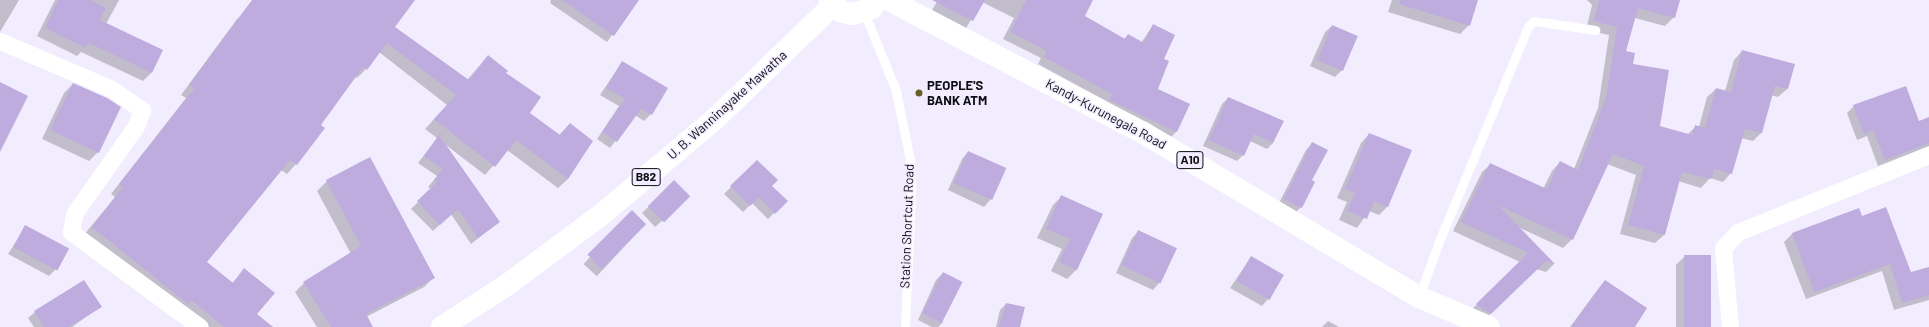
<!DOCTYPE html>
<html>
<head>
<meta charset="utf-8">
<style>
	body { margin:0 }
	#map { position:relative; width:1929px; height:327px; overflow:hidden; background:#f2edfe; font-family:Barlow,sans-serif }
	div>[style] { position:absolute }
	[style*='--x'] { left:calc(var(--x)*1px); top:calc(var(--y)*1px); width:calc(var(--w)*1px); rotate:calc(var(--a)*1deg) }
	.shadow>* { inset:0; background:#0003; transform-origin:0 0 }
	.building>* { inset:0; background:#beacde; transform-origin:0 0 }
	.service>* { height:9px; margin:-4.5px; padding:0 4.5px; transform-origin:4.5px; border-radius:4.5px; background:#fff }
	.minor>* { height:17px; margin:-8.5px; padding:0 8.5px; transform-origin:8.5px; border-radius:8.5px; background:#fff }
	.primary>* { height:22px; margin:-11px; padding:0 11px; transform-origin:11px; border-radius:11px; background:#fff }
	.trunk>* { height:22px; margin:-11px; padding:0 11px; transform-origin:11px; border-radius:11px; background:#fff }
	.dots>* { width:11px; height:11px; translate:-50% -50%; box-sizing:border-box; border:2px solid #f2edfe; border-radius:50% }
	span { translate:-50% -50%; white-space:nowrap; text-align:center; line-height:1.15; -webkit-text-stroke:3px #f2edfe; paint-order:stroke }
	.shield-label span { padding:1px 3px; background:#f2edfe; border:1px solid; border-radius:3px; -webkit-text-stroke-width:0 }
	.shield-label { font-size:12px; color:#0f0d14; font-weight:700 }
	.poi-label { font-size:13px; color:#0f0d14; font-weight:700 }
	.left { translate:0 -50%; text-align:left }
	.street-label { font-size:13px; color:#0f0d14 }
</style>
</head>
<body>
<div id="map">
	<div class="shadow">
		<i style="clip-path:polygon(0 0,19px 0,0 32px)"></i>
		<i style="clip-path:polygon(55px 0,119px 0,106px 24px,162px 50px,151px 73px,143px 81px,81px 52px,77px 56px,37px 36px)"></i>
		<i style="clip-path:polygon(261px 0,414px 0,393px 27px,467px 80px,488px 56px,505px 73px,528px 113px,559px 135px,570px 124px,592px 141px,568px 179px,558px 188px,507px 150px,485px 175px,446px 145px,499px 222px,471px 244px,451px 214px,433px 231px,411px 209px,431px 189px,428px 187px,437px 176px,418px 163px,437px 138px,425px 129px,447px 105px,379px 52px,366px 69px,357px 78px,355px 76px,320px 125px,323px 128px,296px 164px,287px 174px,281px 170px,206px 262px,232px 283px,245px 270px,256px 314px,272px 327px,204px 327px,83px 236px,115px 197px,111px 194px,186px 98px,181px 95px,237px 19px)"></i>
		<i style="clip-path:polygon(551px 0,638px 0,607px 42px,550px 3px)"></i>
		<i style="clip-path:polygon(938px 0,1092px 0,1084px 16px,1124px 39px,1128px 35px,1141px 43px,1153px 25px,1162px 59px,1157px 90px,1189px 104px,1176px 132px,1169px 139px,1103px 107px,1106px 101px,1038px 64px,1041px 58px,1003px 39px,1014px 18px,982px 2px,966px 28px,932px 10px)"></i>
		<i style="clip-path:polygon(1392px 0,1477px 0,1469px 25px,1460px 34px,1388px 12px)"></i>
		<i style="clip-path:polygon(1587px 0,1679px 0,1674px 17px,1665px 26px,1635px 18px,1625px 52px,1659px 127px,1687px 135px,1696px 126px,1699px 127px,1707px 97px,1716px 89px,1725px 91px,1734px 60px,1742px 51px,1787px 89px,1778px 97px,1771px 95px,1761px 133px,1753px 141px,1741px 138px,1731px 173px,1723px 182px,1710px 178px,1701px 188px,1678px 181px,1664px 235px,1655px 243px,1620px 234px,1636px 175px,1607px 164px,1572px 239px,1563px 248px,1518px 227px,1554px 264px,1546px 272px,1536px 269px,1482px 322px,1468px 313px,1520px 262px,1453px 231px,1482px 172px,1491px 164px,1543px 189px,1552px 171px,1560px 162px,1574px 169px,1598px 108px,1609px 35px,1586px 30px,1592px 5px)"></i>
		<i style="clip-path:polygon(1332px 26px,1357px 37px,1341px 71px,1335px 77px,1310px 66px,1325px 32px)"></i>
		<i style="clip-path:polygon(622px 62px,651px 114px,644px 121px,635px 115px,610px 148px,597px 139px,619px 106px,600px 95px)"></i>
		<i style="clip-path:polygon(73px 84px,98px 152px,89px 161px,42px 139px,64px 93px)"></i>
		<i style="clip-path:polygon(1228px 98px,1282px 121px,1273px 143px,1267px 149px,1250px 141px,1243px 155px,1237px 161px,1203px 146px,1222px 104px)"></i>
		<i style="clip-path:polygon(1854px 106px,1919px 122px,1929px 118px,1929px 146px,1878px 166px,1867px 136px,1857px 140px,1847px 113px)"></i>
		<i style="clip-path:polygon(1369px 134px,1388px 206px,1379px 215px,1369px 211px,1357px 228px,1339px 220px,1347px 202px,1337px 198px,1361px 143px)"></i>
		<i style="clip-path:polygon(1312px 143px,1310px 180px,1301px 207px,1294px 214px,1278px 205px,1306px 150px)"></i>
		<i style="clip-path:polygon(968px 152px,1005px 168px,990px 200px,984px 207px,948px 190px,962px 159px)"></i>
		<i style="clip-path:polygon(370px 158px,433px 278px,424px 287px,366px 317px,372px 327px,317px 327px,295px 292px,304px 283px,351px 254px,317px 191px,327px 181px)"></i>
		<i style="clip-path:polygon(757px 161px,771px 186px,786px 201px,768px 219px,752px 203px,743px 212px,724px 194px)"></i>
		<i style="clip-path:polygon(674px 182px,682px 203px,655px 227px,642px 213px)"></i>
		<i style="clip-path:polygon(1062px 196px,1102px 215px,1076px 270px,1067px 279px,1051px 271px,1062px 249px,1037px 238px,1053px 205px)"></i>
		<i style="clip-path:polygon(1859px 209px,1862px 217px,1910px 273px,1929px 268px,1929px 300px,1894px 310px,1882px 271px,1806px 299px,1784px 242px,1792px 234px)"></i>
		<i style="left:632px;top:212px;width:18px;height:71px;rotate:43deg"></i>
		<i style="clip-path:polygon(26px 226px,56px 269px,49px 276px,8px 254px)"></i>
		<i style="clip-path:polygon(1139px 231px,1159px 283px,1153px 290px,1116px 273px,1132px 238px)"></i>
		<i style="clip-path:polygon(1685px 256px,1710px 327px,1676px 327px,1676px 265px)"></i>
		<i style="clip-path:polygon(1251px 257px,1268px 299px,1262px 306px,1230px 288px)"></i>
		<i style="clip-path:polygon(943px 273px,943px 322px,938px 327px,932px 327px,918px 320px,936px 280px)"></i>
		<i style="clip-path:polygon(1605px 281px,1634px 327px,1570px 327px,1598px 289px)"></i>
		<i style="clip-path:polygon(1006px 304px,1019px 327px,996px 327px,1000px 310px)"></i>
		<i style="clip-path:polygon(100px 307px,72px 327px,34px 327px,28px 318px,35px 312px)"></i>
		<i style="clip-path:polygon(1328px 321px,1339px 327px,1322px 327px)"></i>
	</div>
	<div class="building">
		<i style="clip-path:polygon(58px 0,90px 0,106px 8px,100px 20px,163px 50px,152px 73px,89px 43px,86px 48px,45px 28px)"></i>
		<i style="clip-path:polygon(252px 0,415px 0,395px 27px,469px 80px,488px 55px,508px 71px,506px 73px,541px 97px,530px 113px,560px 135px,570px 123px,593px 141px,568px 179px,516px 140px,495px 167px,434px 119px,456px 95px,387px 43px,367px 70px,363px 67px,321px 125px,325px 128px,297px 165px,290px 160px,207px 262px,233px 283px,244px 268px,275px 293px,257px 314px,273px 327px,224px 327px,191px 300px,188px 304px,92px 227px,123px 187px,119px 184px,194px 89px,189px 85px)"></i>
		<i style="clip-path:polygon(562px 0,639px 0,614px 36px)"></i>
		<i style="clip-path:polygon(932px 0,985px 0,973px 21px)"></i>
		<i style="clip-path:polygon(1026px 0,1093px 0,1085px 16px,1125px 39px,1128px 34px,1144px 43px,1153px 24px,1175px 35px,1164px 59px,1169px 61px,1158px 89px,1190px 104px,1177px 132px,1109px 100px,1112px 94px,1044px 57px,1047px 51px,1010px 32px)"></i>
		<i style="clip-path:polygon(1400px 0,1478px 0,1470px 26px,1399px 4px)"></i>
		<i style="clip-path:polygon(1599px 0,1680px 0,1675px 18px,1638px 8px,1626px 51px,1635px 53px,1633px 64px,1669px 70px,1660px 126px,1692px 135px,1695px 125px,1705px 128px,1716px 88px,1731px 92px,1742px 50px,1795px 64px,1788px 89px,1775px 86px,1762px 133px,1745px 129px,1732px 174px,1714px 169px,1711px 179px,1682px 172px,1665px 235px,1628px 225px,1644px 166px,1613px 154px,1573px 240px,1498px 205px,1555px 264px,1546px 261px,1491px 314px,1476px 304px,1528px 253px,1461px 222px,1490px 163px,1547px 189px,1560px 161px,1578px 170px,1606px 98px,1617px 27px,1594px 21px)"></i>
		<i style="left:1332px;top:25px;width:28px;height:38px;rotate:23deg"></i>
		<i style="clip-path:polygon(622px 61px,668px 88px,652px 115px,641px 109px,617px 142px,602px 132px,625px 99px,606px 88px)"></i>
		<i style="clip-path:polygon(0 82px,28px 96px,0 152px)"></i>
		<i style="clip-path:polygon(73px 83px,107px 98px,121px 107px,99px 153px,50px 130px)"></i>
		<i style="clip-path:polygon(1906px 86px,1919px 121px,1929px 117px,1929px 143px,1885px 160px,1873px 130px,1864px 134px,1853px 105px)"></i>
		<i style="clip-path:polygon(1228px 97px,1284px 121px,1273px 143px,1254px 134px,1244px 156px,1209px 140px)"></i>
		<i style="clip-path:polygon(1369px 133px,1412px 150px,1388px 207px,1374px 201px,1367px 219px,1347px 211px,1355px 193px,1345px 189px)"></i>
		<i style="clip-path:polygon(439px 135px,500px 222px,478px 238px,458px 209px,440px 225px,417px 201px,437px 182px,434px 180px,443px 169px,424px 156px)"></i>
		<i style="clip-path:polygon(1312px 142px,1328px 150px,1312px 180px,1315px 182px,1302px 208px,1284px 199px)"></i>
		<i style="left:968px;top:151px;width:42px;height:35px;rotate:24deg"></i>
		<i style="clip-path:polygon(370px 157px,435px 278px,366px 314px,373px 327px,331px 327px,303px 282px,361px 246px,326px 180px)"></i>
		<i style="clip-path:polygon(757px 160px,778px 180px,772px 186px,788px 201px,775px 214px,759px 197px,750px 206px,730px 186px)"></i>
		<i style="left:674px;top:180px;width:23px;height:37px;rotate:45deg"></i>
		<i style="clip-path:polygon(1061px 195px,1103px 214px,1077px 270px,1059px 262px,1070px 239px,1046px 229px)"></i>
		<i style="clip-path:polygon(1886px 207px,1911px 272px,1929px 267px,1929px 295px,1902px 303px,1890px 264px,1814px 292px,1792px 233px,1859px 208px,1862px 216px)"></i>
		<i style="left:632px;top:210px;width:20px;height:63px;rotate:45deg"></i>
		<i style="left:25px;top:225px;width:50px;height:25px;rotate:28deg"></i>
		<i style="left:1138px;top:230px;width:43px;height:39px;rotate:25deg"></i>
		<i style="left:1684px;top:255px;width:27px;height:72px"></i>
		<i style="left:1251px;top:256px;width:38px;height:29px;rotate:30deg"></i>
		<i style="left:943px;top:272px;width:22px;height:46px;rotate:27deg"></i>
		<i style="clip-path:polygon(84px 280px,102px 307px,69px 327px,44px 327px,34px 311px)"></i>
		<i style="clip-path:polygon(1605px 280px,1647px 308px,1635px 327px,1571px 327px)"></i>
		<i style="clip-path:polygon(1006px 303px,1025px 307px,1020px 327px,999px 327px)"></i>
	</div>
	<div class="service">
		<i style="--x:864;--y:12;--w:85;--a:67.9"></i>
		<i style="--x:896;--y:91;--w:70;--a:78.5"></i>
		<i style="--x:910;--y:160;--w:34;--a:88"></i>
		<i style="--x:911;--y:194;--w:133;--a:92.6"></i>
		<i style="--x:1419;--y:297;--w:56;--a:-70.3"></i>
		<i style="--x:1438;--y:244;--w:235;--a:-67.5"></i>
		<i style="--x:1528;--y:27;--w:8;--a:-45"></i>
		<i style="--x:1534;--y:21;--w:62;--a:8.4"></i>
	</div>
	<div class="minor">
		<i style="--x:0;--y:41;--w:122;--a:23.2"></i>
		<i style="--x:112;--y:89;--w:37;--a:35"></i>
		<i style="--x:142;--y:110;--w:17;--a:111"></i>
		<i style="--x:136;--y:126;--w:108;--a:125.2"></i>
		<i style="--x:74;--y:214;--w:18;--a:99"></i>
		<i style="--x:71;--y:232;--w:160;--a:36.4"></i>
		<i style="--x:1730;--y:327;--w:79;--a:-95.1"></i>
		<i style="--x:1723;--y:248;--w:22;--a:-47"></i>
		<i style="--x:1738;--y:232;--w:206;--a:-22"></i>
	</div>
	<div class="primary">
		<i style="--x:442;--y:327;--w:77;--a:-32.9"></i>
		<i style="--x:507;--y:285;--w:117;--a:-36.7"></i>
		<i style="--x:601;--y:215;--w:149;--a:-40.1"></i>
		<i style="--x:715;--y:119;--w:164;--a:-44"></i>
	</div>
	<div class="trunk">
		<i style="--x:830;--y:0;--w:17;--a:45"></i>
		<i style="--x:842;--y:12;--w:11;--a:10"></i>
		<i style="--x:853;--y:14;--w:20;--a:-18"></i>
		<i style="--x:872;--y:8;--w:10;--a:-53"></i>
		<i style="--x:889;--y:0;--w:285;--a:27.6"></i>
		<i style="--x:1142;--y:132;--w:322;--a:30.8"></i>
		<i style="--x:1419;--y:297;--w:76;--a:23.2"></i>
	</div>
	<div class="dots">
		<i style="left:919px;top:93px;background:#69602d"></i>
	</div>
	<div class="shield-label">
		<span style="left:1190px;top:160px">A10</span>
		<span style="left:646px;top:177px">B82</span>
	</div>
	<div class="poi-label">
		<span class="left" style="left:927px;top:93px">PEOPLE'S<br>BANK ATM</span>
	</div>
	<div class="street-label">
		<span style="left:727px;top:105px;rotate:-42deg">U. B. Wanninayake Mawatha</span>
		<span style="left:1106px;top:114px;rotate:28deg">Kandy-Kurunegala Road</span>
		<span style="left:907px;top:226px;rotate:-88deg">Station Shortcut Road</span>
	</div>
</div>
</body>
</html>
